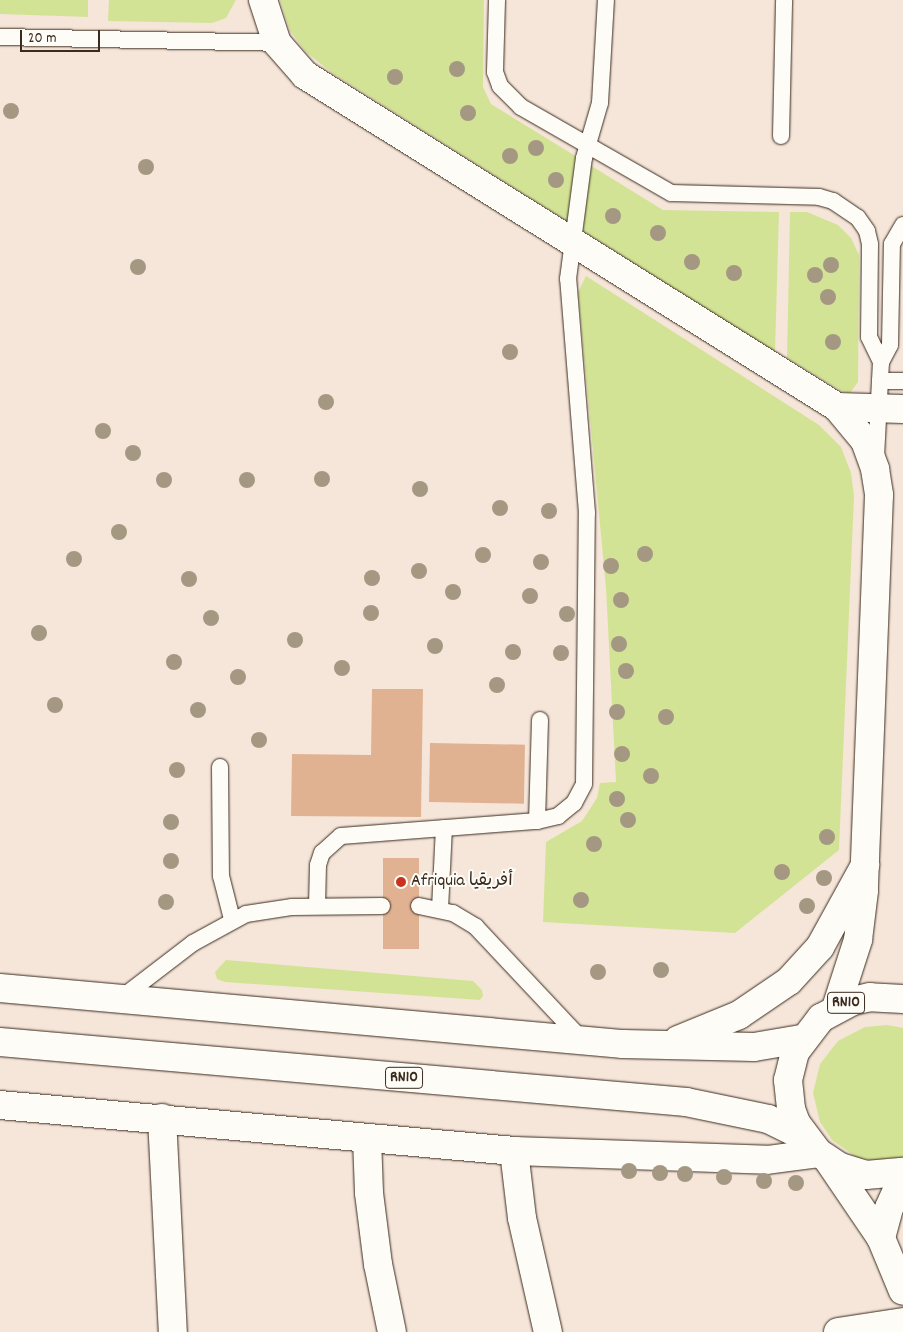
<!DOCTYPE html>
<html>
<head>
<meta charset="utf-8">
<style>
	body { margin:0 }
	#map { position:relative; width:903px; height:1332px; overflow:hidden; background:#f5e6d9; font-family:Dekko,"Playpen Sans Arabic",sans-serif }
	div>[style] { position:absolute }
	[style*='--x'] { left:calc(var(--x)*1px); top:calc(var(--y)*1px); width:calc(var(--w)*1px); rotate:calc(var(--a)*1deg) }
	.green>* { inset:0; background:#d3e396 }
	.building>* { inset:0; background:#e1b292; transform-origin:0 0 }
	.roads { filter:drop-shadow(0 0 1px #3b2a1e) drop-shadow(0 0 1px #3b2a1e) }
	.service>* { height:16px; margin:-8px; padding:0 8px; transform-origin:8px; border-radius:8px; background:#fdfcf7 }
	.minor>* { height:28px; margin:-14px; padding:0 14px; transform-origin:14px; border-radius:14px; background:#fdfcf7 }
	.trunk>* { height:28px; margin:-14px; padding:0 14px; transform-origin:14px; border-radius:14px; background:#fdfcf7 }
	.trees>* { width:16px; height:16px; margin:-8px; border-radius:50%; background:#a49883 }
	.dots>* { width:14px; height:14px; translate:-50% -50%; box-sizing:border-box; border:2px solid #fdfcf7; border-radius:50% }
	span { translate:-50% -50%; white-space:nowrap; text-align:center; line-height:1.15; -webkit-text-stroke:4px #fdfcf7; paint-order:stroke }
	.shield-label span { padding:1px 4px; background:#fdfcf7; border:1px solid; border-radius:4px; -webkit-text-stroke-width:0 }
	.shield-label { font-size:16px; color:#3b2a1e; font-weight:700 }
	.poi-label { font-size:18px; color:#3b2a1e }
	.left { translate:0 -50%; text-align:left }
	.scale { position:absolute; left:20px; top:30px; width:80px; height:22px; box-sizing:border-box; border:2px solid #3b2a1e; border-top:0; padding-left:6px; font-size:15px; line-height:18px; white-space:nowrap; color:#3b2a1e; -webkit-text-stroke:4px #fdfcf7; paint-order:stroke }
</style>
</head>
<body>
<div id="map">
	<div class="green">
		<i style="clip-path:polygon(0 0,88px 0,88px 17px,0 14px)"></i>
		<i style="clip-path:polygon(109px 0,236px 0,226px 18px,212px 23px,108px 21px)"></i>
		<i style="clip-path:polygon(280px 0,484px 0,483px 87px,491px 104px,663px 210px,779px 212px,775px 352px,332px 73px,305px 51px,290px 31px)"></i>
		<i style="clip-path:polygon(790px 212px,807px 212px,838px 225px,851px 238px,859px 255px,858px 382px,850px 393px,843px 392px,787px 358px)"></i>
		<i style="clip-path:polygon(586px 276px,819px 425px,841px 447px,851px 473px,854px 496px,839px 850px,735px 933px,543px 922px,546px 842px,582px 821px,597px 798px,600px 783px,616px 782px,606px 588px,578px 292px)"></i>
		<i style="clip-path:polygon(226px 960px,473px 981px,482px 990px,483px 996px,480px 1000px,225px 982px,217px 979px,215px 972px)"></i>
		<i style="clip-path:polygon(887px 1025px,903px 1028px,903px 1159px,878px 1162px,856px 1157px,832px 1140px,820px 1122px,813px 1093px,820px 1064px,838px 1041px,865px 1027px)"></i>
	</div>
	<div class="building">
		<i style="clip-path:polygon(372px 689px,423px 689px,421px 817px,291px 816px,292px 754px,371px 755px)"></i>
		<i style="left:430px;top:743px;width:95px;height:59px;rotate:1deg"></i>
		<i style="left:383px;top:858px;width:36px;height:91px"></i>
	</div>
	<div class="roads">
		<div class="service">
			<i style="--x:497;--y:0;--w:72;--a:91.6"></i>
			<i style="--x:495;--y:72;--w:15;--a:70"></i>
			<i style="--x:500;--y:86;--w:30;--a:45"></i>
			<i style="--x:521;--y:107;--w:173;--a:29.8"></i>
			<i style="--x:671;--y:193;--w:148;--a:1.5"></i>
			<i style="--x:819;--y:197;--w:15;--a:16"></i>
			<i style="--x:833;--y:201;--w:30;--a:34"></i>
			<i style="--x:858;--y:218;--w:16;--a:55"></i>
			<i style="--x:867;--y:231;--w:13;--a:77"></i>
			<i style="--x:870;--y:244;--w:93;--a:90.6"></i>
			<i style="--x:869;--y:337;--w:28;--a:64"></i>
			<i style="--x:0;--y:37;--w:277;--a:1.2"></i>
			<i style="--x:781;--y:136;--w:136;--a:-88.7"></i>
			<i style="--x:880;--y:381;--w:23;--a:0"></i>
			<i style="--x:876;--y:457;--w:95;--a:-87"></i>
			<i style="--x:881;--y:362;--w:19;--a:-62"></i>
			<i style="--x:890;--y:345;--w:101;--a:-88.9"></i>
			<i style="--x:892;--y:244;--w:22;--a:-60"></i>
			<i style="--x:220;--y:767;--w:109;--a:89.5"></i>
			<i style="--x:221;--y:876;--w:44;--a:75.7"></i>
			<i style="--x:537;--y:821;--w:101;--a:-88.3"></i>
			<i style="--x:317;--y:906;--w:41;--a:-88.6"></i>
			<i style="--x:318;--y:865;--w:13;--a:-72"></i>
			<i style="--x:322;--y:853;--w:25;--a:-42"></i>
			<i style="--x:341;--y:836;--w:197;--a:-4.4"></i>
			<i style="--x:537;--y:821;--w:22;--a:-13"></i>
			<i style="--x:558;--y:816;--w:21;--a:-39"></i>
			<i style="--x:574;--y:803;--w:21;--a:-62"></i>
			<i style="--x:584;--y:784;--w:271;--a:-89.4"></i>
			<i style="--x:587;--y:513;--w:235;--a:-94.6"></i>
			<i style="--x:568;--y:279;--w:122;--a:-82.5"></i>
			<i style="--x:584;--y:158;--w:57;--a:-73.8"></i>
			<i style="--x:600;--y:103;--w:103;--a:-86.7"></i>
			<i style="--x:419;--y:906;--w:35;--a:12"></i>
			<i style="--x:453;--y:913;--w:27;--a:31"></i>
			<i style="--x:476;--y:927;--w:156;--a:46.8"></i>
			<i style="--x:440;--y:909;--w:81;--a:-87.2"></i>
			<i style="--x:120;--y:999;--w:92;--a:-37.5"></i>
			<i style="--x:193;--y:943;--w:60;--a:-28.7"></i>
			<i style="--x:246;--y:914;--w:47;--a:-8.7"></i>
			<i style="--x:292;--y:907;--w:90;--a:-0.6"></i>
		</div>
		<div class="minor">
			<i style="--x:263;--y:0;--w:45;--a:72"></i>
			<i style="--x:277;--y:43;--w:43;--a:48.8"></i>
			<i style="--x:305;--y:75;--w:627;--a:31.97"></i>
			<i style="--x:837;--y:407;--w:44;--a:50.5"></i>
			<i style="--x:865;--y:441;--w:30;--a:70"></i>
			<i style="--x:875;--y:469;--w:26;--a:81"></i>
			<i style="--x:879;--y:495;--w:396;--a:92.2"></i>
			<i style="--x:864;--y:891;--w:49;--a:97"></i>
			<i style="--x:858;--y:940;--w:71;--a:107.9"></i>
			<i style="--x:837;--y:407;--w:66;--a:1.7"></i>
			<i style="--x:0;--y:1105;--w:516;--a:5.11"></i>
			<i style="--x:514;--y:1151;--w:253;--a:2"></i>
			<i style="--x:767;--y:1160;--w:52;--a:-7.7"></i>
			<i style="--x:162;--y:1118;--w:214;--a:87.1"></i>
			<i style="--x:367;--y:1138;--w:55;--a:87.9"></i>
			<i style="--x:369;--y:1193;--w:72;--a:82.8"></i>
			<i style="--x:378;--y:1264;--w:69;--a:78.4"></i>
			<i style="--x:514;--y:1151;--w:67;--a:83.2"></i>
			<i style="--x:522;--y:1218;--w:117;--a:77.2"></i>
			<i style="--x:828;--y:1160;--w:94;--a:55.8"></i>
			<i style="--x:881;--y:1238;--w:57;--a:67.5"></i>
			<i style="--x:881;--y:1238;--w:31;--a:-75"></i>
			<i style="--x:889;--y:1208;--w:34;--a:-66"></i>
			<i style="--x:838;--y:1332;--w:66;--a:-8.7"></i>
		</div>
		<div class="trunk">
			<i style="--x:0;--y:988;--w:626;--a:5.14"></i>
			<i style="--x:623;--y:1044;--w:131;--a:1.3"></i>
			<i style="--x:754;--y:1047;--w:49;--a:-9.5"></i>
			<i style="--x:903;--y:999;--w:33;--a:-177"></i>
			<i style="--x:870;--y:997;--w:17;--a:167"></i>
			<i style="--x:853;--y:1001;--w:36;--a:152"></i>
			<i style="--x:821;--y:1018;--w:43;--a:127.4"></i>
			<i style="--x:795;--y:1052;--w:29;--a:104"></i>
			<i style="--x:788;--y:1080;--w:29;--a:84"></i>
			<i style="--x:791;--y:1109;--w:15;--a:70"></i>
			<i style="--x:796;--y:1123;--w:38;--a:53"></i>
			<i style="--x:819;--y:1153;--w:25;--a:34"></i>
			<i style="--x:840;--y:1167;--w:27;--a:17"></i>
			<i style="--x:866;--y:1175;--w:37;--a:-5"></i>
			<i style="--x:678;--y:1040;--w:66;--a:-22.3"></i>
			<i style="--x:739;--y:1015;--w:60;--a:-34.2"></i>
			<i style="--x:789;--y:981;--w:46;--a:-47.6"></i>
			<i style="--x:820;--y:947;--w:94;--a:-61.2"></i>
			<i style="--x:0;--y:1042;--w:689;--a:5"></i>
			<i style="--x:686;--y:1102;--w:84;--a:11.7"></i>
			<i style="--x:768;--y:1119;--w:39;--a:26"></i>
		</div>
	</div>
	<div class="trees">
		<i style="left:457px;top:69px"></i>
		<i style="left:395px;top:77px"></i>
		<i style="left:11px;top:111px"></i>
		<i style="left:468px;top:113px"></i>
		<i style="left:536px;top:148px"></i>
		<i style="left:510px;top:156px"></i>
		<i style="left:146px;top:167px"></i>
		<i style="left:556px;top:180px"></i>
		<i style="left:613px;top:216px"></i>
		<i style="left:658px;top:233px"></i>
		<i style="left:692px;top:262px"></i>
		<i style="left:831px;top:265px"></i>
		<i style="left:138px;top:267px"></i>
		<i style="left:734px;top:273px"></i>
		<i style="left:815px;top:275px"></i>
		<i style="left:828px;top:297px"></i>
		<i style="left:833px;top:342px"></i>
		<i style="left:510px;top:352px"></i>
		<i style="left:326px;top:402px"></i>
		<i style="left:103px;top:431px"></i>
		<i style="left:133px;top:453px"></i>
		<i style="left:322px;top:479px"></i>
		<i style="left:164px;top:480px"></i>
		<i style="left:247px;top:480px"></i>
		<i style="left:420px;top:489px"></i>
		<i style="left:500px;top:508px"></i>
		<i style="left:549px;top:511px"></i>
		<i style="left:119px;top:532px"></i>
		<i style="left:645px;top:554px"></i>
		<i style="left:483px;top:555px"></i>
		<i style="left:74px;top:559px"></i>
		<i style="left:541px;top:562px"></i>
		<i style="left:611px;top:566px"></i>
		<i style="left:419px;top:571px"></i>
		<i style="left:372px;top:578px"></i>
		<i style="left:189px;top:579px"></i>
		<i style="left:453px;top:592px"></i>
		<i style="left:530px;top:596px"></i>
		<i style="left:621px;top:600px"></i>
		<i style="left:371px;top:613px"></i>
		<i style="left:567px;top:614px"></i>
		<i style="left:211px;top:618px"></i>
		<i style="left:39px;top:633px"></i>
		<i style="left:295px;top:640px"></i>
		<i style="left:619px;top:644px"></i>
		<i style="left:435px;top:646px"></i>
		<i style="left:513px;top:652px"></i>
		<i style="left:561px;top:653px"></i>
		<i style="left:174px;top:662px"></i>
		<i style="left:342px;top:668px"></i>
		<i style="left:626px;top:671px"></i>
		<i style="left:238px;top:677px"></i>
		<i style="left:497px;top:685px"></i>
		<i style="left:55px;top:705px"></i>
		<i style="left:198px;top:710px"></i>
		<i style="left:617px;top:712px"></i>
		<i style="left:666px;top:717px"></i>
		<i style="left:259px;top:740px"></i>
		<i style="left:622px;top:754px"></i>
		<i style="left:177px;top:770px"></i>
		<i style="left:651px;top:776px"></i>
		<i style="left:617px;top:799px"></i>
		<i style="left:628px;top:820px"></i>
		<i style="left:171px;top:822px"></i>
		<i style="left:827px;top:837px"></i>
		<i style="left:594px;top:844px"></i>
		<i style="left:171px;top:861px"></i>
		<i style="left:782px;top:872px"></i>
		<i style="left:824px;top:878px"></i>
		<i style="left:581px;top:900px"></i>
		<i style="left:166px;top:902px"></i>
		<i style="left:807px;top:906px"></i>
		<i style="left:661px;top:970px"></i>
		<i style="left:598px;top:972px"></i>
		<i style="left:629px;top:1171px"></i>
		<i style="left:660px;top:1173px"></i>
		<i style="left:685px;top:1174px"></i>
		<i style="left:724px;top:1177px"></i>
		<i style="left:764px;top:1181px"></i>
		<i style="left:796px;top:1183px"></i>
	</div>
	<div class="dots">
		<i style="left:401px;top:882px;background:#c8321e"></i>
	</div>
	<div class="shield-label">
		<span style="left:846px;top:1003px">RN10</span>
		<span style="left:404px;top:1078px">RN10</span>
	</div>
	<div class="poi-label">
		<span class="left" style="left:411px;top:882px">Afriquia أفريقيا</span>
	</div>
	<div class="scale">20 m</div>
</div>
</body>
</html>
